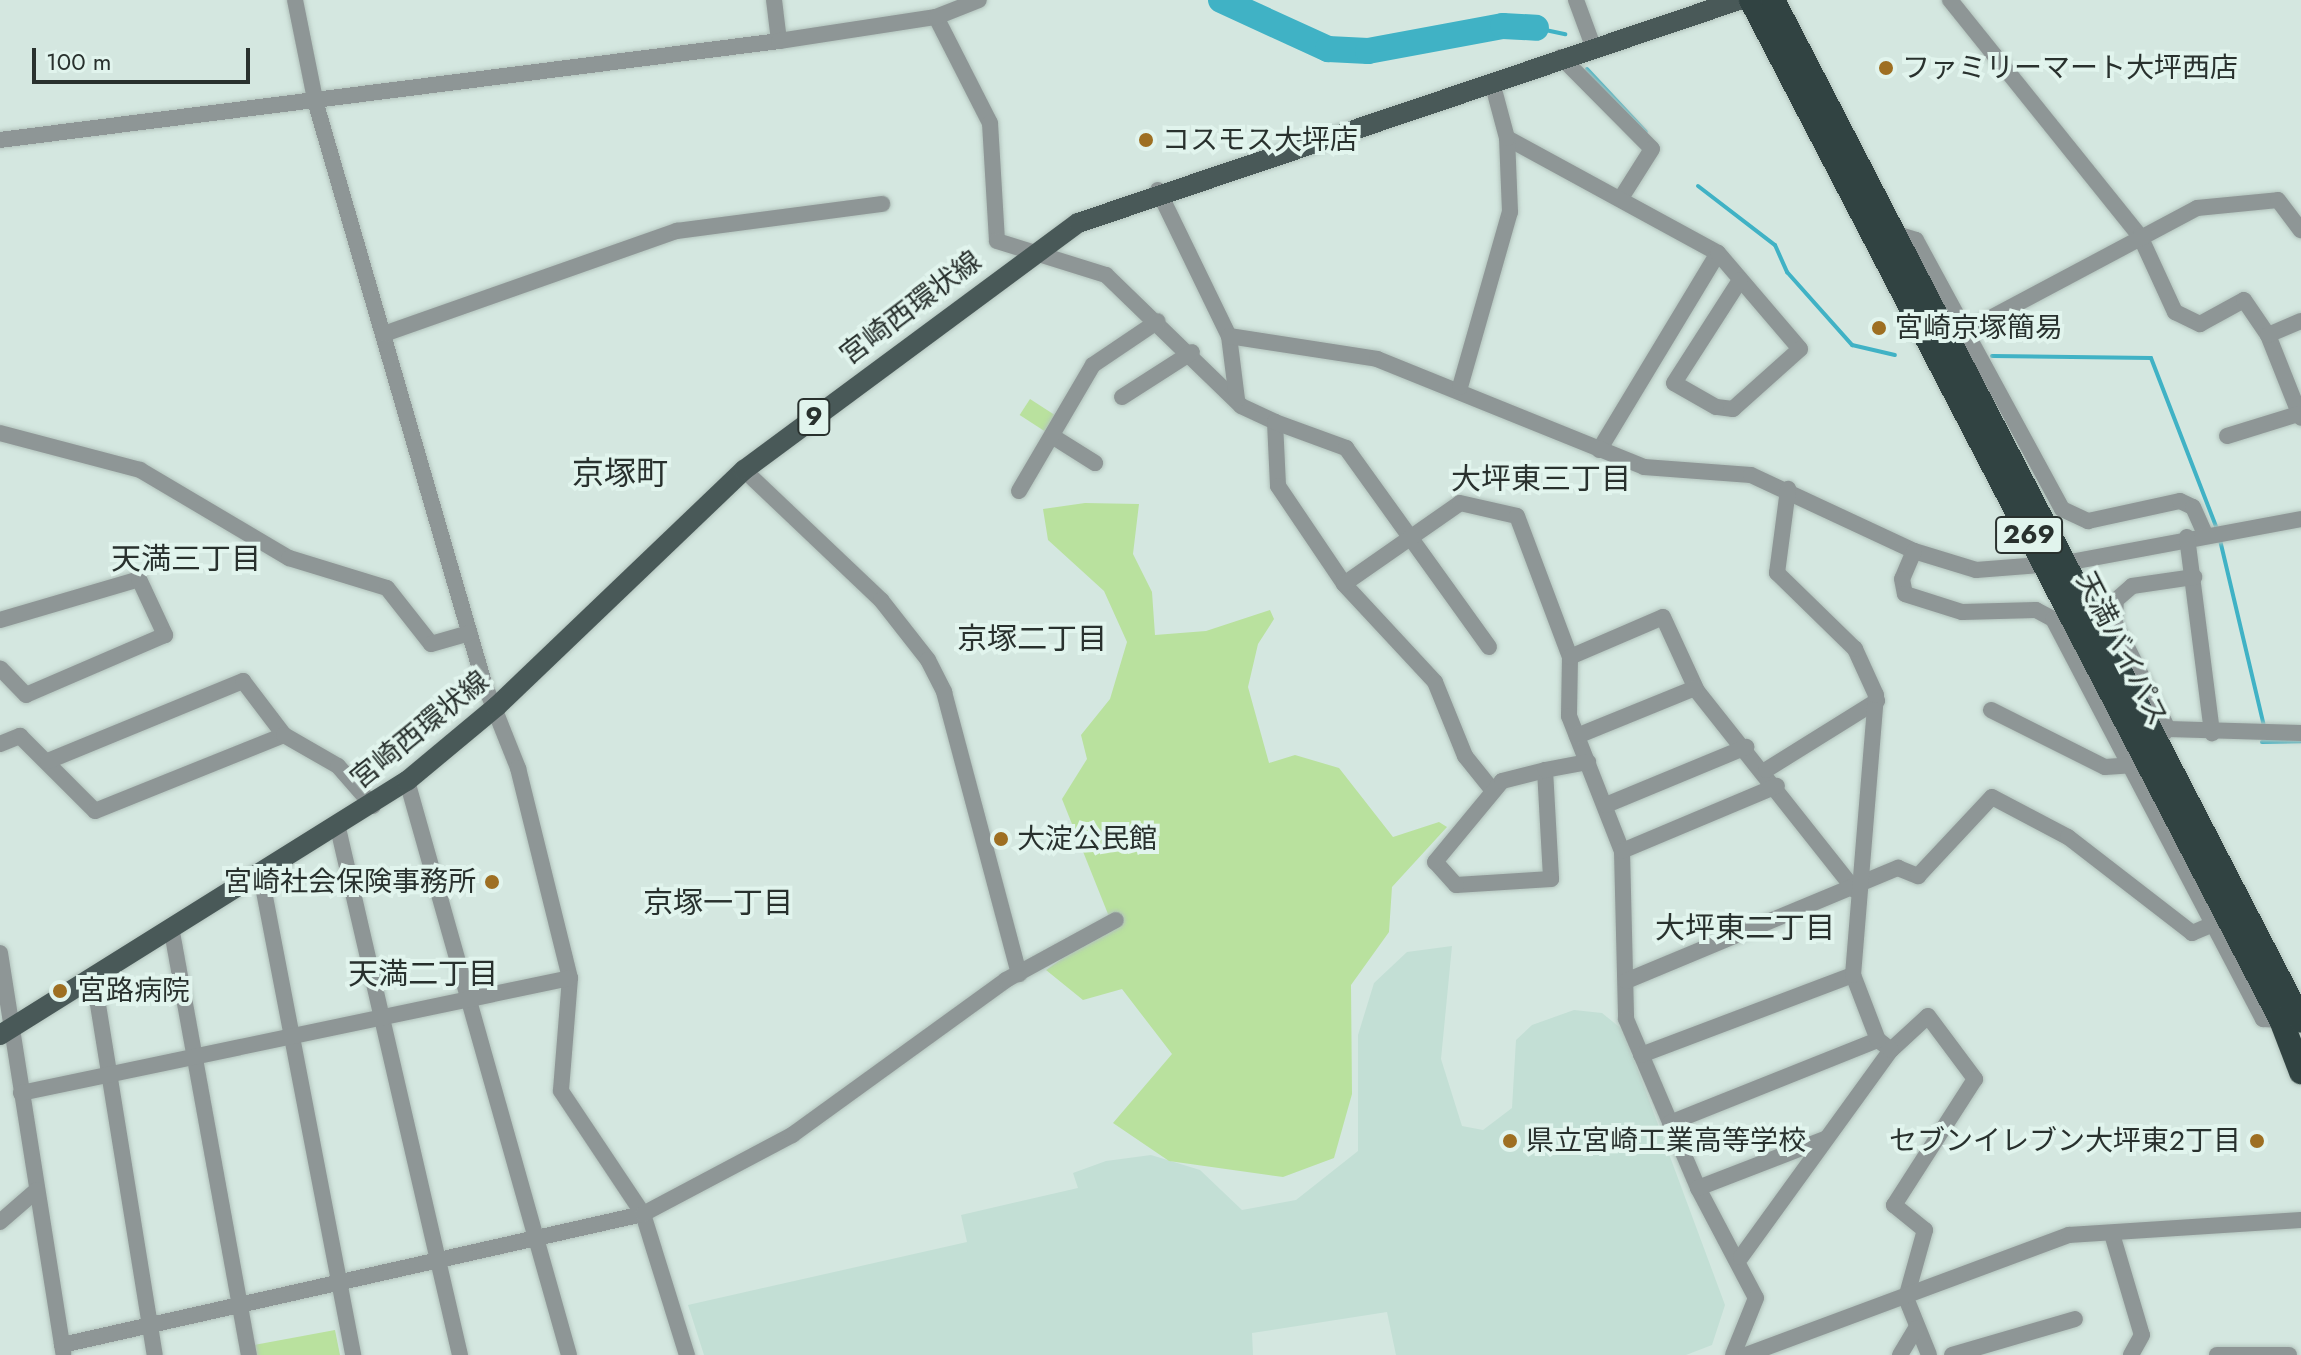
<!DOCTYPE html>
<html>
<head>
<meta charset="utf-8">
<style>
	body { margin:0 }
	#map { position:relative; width:2301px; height:1355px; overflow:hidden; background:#d4e7e0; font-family:Jost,"Noto Sans JP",sans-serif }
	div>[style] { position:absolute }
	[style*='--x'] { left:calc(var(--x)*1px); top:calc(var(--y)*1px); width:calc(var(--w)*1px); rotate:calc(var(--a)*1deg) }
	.built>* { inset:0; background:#c3dfd5 }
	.green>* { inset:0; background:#b9e19e; transform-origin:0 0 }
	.stream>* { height:4px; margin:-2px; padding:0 2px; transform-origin:2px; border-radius:2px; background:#40b2c5 }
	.river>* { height:26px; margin:-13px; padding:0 13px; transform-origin:13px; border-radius:13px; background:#40b2c5 }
	.roads { filter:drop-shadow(0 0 2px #b2c3bc) drop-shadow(0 0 2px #b2c3bc) }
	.minor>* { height:16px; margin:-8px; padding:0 8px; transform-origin:8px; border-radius:8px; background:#8e9696 }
	.major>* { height:20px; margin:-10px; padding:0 10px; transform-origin:10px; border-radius:10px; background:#495958 }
	.highway>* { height:24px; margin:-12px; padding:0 12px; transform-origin:12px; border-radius:12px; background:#314342 }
	.dots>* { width:22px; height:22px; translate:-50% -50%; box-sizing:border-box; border:4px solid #e1f4ed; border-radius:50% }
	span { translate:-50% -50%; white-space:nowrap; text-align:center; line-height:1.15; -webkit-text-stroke:8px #e1f4ed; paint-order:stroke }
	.shield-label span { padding:2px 6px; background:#e1f4ed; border:2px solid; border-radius:6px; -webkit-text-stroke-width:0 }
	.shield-label { font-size:26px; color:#29312e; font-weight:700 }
	.poi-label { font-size:28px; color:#29312e }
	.left { translate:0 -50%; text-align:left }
	.right { translate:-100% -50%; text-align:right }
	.street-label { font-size:28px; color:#29312e }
	.neighbourhood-label { font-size:30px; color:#29312e }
	.quarter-label { font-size:32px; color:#29312e }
	.scale { position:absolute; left:32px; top:48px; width:218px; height:36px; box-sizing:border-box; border:4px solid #29312e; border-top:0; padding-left:10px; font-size:24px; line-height:28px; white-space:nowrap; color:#29312e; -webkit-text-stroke:6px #e1f4ed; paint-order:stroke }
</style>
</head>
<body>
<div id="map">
	<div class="built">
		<i style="clip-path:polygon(1452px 946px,1441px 1059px,1462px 1126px,1483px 1130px,1512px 1108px,1516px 1040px,1532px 1025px,1574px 1010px,1602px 1013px,1623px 1030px,1725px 1305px,1712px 1345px,1686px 1355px,1396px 1355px,1387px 1312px,1252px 1333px,1253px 1355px,704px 1355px,688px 1305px,967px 1242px,961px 1215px,1078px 1188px,1073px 1173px,1106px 1161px,1151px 1155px,1200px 1170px,1242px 1210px,1296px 1200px,1358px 1151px,1358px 1035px,1374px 983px,1407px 952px)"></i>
	</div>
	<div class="green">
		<i style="left:1030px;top:399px;width:35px;height:19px;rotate:33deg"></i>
		<i style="clip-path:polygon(1085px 503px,1139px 504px,1133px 554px,1152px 592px,1155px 635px,1206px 631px,1270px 610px,1274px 619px,1258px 644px,1248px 687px,1269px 763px,1295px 755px,1339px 768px,1393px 837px,1439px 822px,1447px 827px,1392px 887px,1389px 932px,1351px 985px,1352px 1094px,1334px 1158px,1283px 1177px,1169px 1161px,1113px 1123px,1172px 1054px,1122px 989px,1083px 1000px,1046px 970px,1112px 924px,1062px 799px,1087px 759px,1081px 735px,1110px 699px,1127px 642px,1104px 591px,1048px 540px,1043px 509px)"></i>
		<i style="clip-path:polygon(335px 1330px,340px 1355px,256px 1355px,254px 1345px)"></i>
	</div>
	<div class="stream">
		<i style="--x:1536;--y:28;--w:30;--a:12"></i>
		<i style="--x:1587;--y:69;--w:86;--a:46.9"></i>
		<i style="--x:1698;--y:186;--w:97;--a:37.5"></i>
		<i style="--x:1775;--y:245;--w:30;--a:66"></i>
		<i style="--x:1787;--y:272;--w:98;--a:48.3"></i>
		<i style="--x:1852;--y:345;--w:44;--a:13.1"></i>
		<i style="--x:1992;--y:356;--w:159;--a:0.7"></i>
		<i style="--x:2151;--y:358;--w:186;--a:68.9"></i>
		<i style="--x:2220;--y:540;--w:191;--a:76.7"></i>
		<i style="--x:2262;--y:742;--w:39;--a:-1"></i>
	</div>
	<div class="river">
		<i style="--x:1221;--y:0;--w:118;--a:24.6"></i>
		<i style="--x:1328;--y:49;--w:40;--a:2.9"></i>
		<i style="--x:1368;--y:51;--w:137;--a:-10.5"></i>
		<i style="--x:1503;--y:26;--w:33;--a:3"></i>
	</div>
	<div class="roads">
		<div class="minor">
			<i style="--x:295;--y:0;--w:106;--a:78.6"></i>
			<i style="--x:316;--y:104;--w:603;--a:73.82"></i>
			<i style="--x:484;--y:683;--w:92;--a:68.2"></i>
			<i style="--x:518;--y:768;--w:216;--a:76.1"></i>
			<i style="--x:570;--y:978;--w:113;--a:94.6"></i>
			<i style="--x:561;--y:1091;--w:148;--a:56.3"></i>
			<i style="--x:643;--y:1214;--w:148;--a:72.7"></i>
			<i style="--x:774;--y:0;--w:41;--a:83"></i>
			<i style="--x:1576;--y:0;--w:49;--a:69.7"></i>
			<i style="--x:1950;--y:0;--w:303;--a:51.2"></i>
			<i style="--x:2140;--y:236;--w:84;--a:65.3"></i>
			<i style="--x:2175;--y:312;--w:28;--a:26"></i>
			<i style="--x:2200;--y:324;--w:50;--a:-28.6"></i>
			<i style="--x:2244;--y:300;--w:42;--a:55.6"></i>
			<i style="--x:2268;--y:335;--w:89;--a:68.3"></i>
			<i style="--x:936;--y:17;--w:119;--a:63"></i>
			<i style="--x:990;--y:123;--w:118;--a:86.6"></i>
			<i style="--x:997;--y:241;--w:114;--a:17.3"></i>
			<i style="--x:1106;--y:275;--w:188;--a:44.1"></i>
			<i style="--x:1241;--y:406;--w:38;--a:25"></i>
			<i style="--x:1275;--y:422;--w:64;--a:87.3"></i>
			<i style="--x:1278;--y:486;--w:118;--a:56"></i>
			<i style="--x:1344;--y:584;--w:134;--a:47.1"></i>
			<i style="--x:1435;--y:682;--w:80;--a:67.9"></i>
			<i style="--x:1465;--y:756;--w:45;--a:51.3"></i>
			<i style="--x:1561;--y:57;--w:129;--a:45.3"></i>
			<i style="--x:1652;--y:149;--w:58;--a:122.3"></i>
			<i style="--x:1507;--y:138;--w:240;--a:28.6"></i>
			<i style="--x:1718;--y:253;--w:230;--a:121.1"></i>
			<i style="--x:0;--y:140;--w:785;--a:-7.24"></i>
			<i style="--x:779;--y:41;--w:159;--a:-8.7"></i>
			<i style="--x:936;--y:17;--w:46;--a:-21.6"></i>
			<i style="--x:1158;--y:190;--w:162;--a:64.1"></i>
			<i style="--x:1229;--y:336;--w:64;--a:82.8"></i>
			<i style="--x:1893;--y:233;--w:24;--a:17"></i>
			<i style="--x:1916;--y:240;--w:306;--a:61.5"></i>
			<i style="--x:2062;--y:509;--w:29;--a:25"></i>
			<i style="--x:2088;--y:521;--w:94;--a:-12.3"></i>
			<i style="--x:2180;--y:501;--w:14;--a:25"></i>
			<i style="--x:2193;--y:507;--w:30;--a:66"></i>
			<i style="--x:1718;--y:253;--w:126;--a:49.5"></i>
			<i style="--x:1800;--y:349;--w:90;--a:138.2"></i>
			<i style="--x:1733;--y:409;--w:17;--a:-173"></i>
			<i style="--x:1716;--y:407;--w:48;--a:-150.3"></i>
			<i style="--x:1674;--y:383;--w:122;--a:-57.3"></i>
			<i style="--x:1964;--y:332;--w:264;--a:-28"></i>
			<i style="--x:2197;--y:208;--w:81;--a:-5.6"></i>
			<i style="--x:2278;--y:200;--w:38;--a:53"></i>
			<i style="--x:384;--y:334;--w:311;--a:-19.4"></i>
			<i style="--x:677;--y:231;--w:207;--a:-7.5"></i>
			<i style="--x:2268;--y:335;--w:36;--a:-23"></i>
			<i style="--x:1229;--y:336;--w:150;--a:8.8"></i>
			<i style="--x:1377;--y:359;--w:288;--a:22"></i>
			<i style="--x:1644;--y:467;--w:107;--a:4.3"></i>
			<i style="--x:1751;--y:475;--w:180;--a:25"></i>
			<i style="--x:1914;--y:551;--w:65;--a:17"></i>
			<i style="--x:1976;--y:570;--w:90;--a:-4.4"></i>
			<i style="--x:2066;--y:563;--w:239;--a:-10.6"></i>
			<i style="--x:1460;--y:387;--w:182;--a:-74.1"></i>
			<i style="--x:1510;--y:212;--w:74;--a:-92.3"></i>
			<i style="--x:1507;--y:138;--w:58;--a:-105"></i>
			<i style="--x:1122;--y:397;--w:83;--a:-32.7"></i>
			<i style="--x:1275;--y:422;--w:76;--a:20.1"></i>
			<i style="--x:1346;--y:448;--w:245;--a:54.3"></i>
			<i style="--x:0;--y:433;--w:145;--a:14.8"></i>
			<i style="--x:140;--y:470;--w:173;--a:30.6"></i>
			<i style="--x:289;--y:558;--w:102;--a:17"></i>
			<i style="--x:387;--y:588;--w:71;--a:51.8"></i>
			<i style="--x:431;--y:644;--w:40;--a:-16"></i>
			<i style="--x:1052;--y:436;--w:51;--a:32.1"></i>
			<i style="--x:2227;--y:436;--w:74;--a:-17.2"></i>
			<i style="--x:744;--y:470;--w:189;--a:43.5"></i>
			<i style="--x:881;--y:600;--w:76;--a:51.9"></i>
			<i style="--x:928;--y:660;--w:36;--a:63"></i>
			<i style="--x:944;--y:692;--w:292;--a:75.1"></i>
			<i style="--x:1019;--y:491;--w:146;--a:-59.6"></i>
			<i style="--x:1093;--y:365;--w:78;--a:-34.1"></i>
			<i style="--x:2187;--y:537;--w:198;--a:82.7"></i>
			<i style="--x:1914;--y:551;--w:30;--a:113"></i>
			<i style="--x:1902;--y:579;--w:15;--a:79"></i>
			<i style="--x:1905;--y:594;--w:60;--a:17.5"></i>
			<i style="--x:1962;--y:612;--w:74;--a:-1.5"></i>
			<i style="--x:2036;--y:610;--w:19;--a:28"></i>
			<i style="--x:2053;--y:619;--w:452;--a:62.3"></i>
			<i style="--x:2263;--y:1019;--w:18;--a:3"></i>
			<i style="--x:1344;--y:584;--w:141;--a:-34.9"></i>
			<i style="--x:1460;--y:503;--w:58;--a:12.8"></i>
			<i style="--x:1517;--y:516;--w:151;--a:69.4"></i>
			<i style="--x:1570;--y:657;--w:59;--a:91"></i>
			<i style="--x:1569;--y:716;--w:145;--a:68.6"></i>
			<i style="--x:1622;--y:851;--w:168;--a:88.6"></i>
			<i style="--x:1626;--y:1019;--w:184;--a:66.9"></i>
			<i style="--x:1698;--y:1188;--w:124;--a:62.2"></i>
			<i style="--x:1756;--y:1298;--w:61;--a:112"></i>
			<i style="--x:0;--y:620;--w:145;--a:-16.4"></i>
			<i style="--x:139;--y:579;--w:62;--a:65.1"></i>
			<i style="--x:165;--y:635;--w:151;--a:156.7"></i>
			<i style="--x:26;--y:695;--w:37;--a:-134"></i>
			<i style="--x:1570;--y:657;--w:101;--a:-23.3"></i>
			<i style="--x:1663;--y:617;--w:81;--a:65.3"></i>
			<i style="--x:1697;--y:691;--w:254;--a:51.6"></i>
			<i style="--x:1991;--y:710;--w:127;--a:26.6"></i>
			<i style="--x:2105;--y:767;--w:26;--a:-4"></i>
			<i style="--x:2168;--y:729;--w:119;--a:-116.6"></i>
			<i style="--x:2115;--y:623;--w:23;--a:-88"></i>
			<i style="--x:2116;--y:600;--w:21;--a:-41"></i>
			<i style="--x:2132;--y:586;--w:63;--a:-8.3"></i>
			<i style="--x:2162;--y:735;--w:8;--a:-45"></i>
			<i style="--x:2168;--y:729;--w:133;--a:1.7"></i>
			<i style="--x:1577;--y:736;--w:127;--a:-22.1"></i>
			<i style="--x:0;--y:744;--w:22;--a:-22"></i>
			<i style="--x:20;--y:736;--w:106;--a:45"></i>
			<i style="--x:95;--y:811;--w:204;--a:-21.9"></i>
			<i style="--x:48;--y:761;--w:211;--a:-22.3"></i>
			<i style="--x:243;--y:681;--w:68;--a:52.8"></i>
			<i style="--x:284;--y:735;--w:62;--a:29.9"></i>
			<i style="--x:338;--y:766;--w:53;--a:48.8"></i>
			<i style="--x:1545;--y:770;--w:109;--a:86.8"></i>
			<i style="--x:1551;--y:879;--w:95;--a:176.4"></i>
			<i style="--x:1456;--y:885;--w:31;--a:-132"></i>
			<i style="--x:1435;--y:862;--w:105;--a:-50.4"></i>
			<i style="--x:1502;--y:781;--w:44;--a:-14.3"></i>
			<i style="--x:1545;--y:770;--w:44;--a:-10.5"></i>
			<i style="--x:1766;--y:770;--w:131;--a:-31.9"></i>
			<i style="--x:407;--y:781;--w:596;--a:74.24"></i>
			<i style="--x:1606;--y:805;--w:152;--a:-22.5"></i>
			<i style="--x:338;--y:828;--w:541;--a:76.97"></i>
			<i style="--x:1622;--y:851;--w:168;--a:-22.8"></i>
			<i style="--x:261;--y:876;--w:488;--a:79.1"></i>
			<i style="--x:172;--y:932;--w:430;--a:79.7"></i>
			<i style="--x:0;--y:953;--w:405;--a:81"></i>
			<i style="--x:94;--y:980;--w:380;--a:80.8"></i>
			<i style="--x:1626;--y:981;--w:295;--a:-22.6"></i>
			<i style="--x:1898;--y:868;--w:22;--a:22"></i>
			<i style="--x:1918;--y:876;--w:108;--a:-46.9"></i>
			<i style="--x:1992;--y:797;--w:86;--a:27.8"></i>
			<i style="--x:2068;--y:837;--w:157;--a:37.7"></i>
			<i style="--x:2192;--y:933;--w:21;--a:-23"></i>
			<i style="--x:1891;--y:1050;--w:50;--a:-42.6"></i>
			<i style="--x:1928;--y:1016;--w:79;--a:53.3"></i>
			<i style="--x:1975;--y:1079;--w:150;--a:122.7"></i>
			<i style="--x:1894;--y:1205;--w:40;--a:39"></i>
			<i style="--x:1925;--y:1230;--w:71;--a:105.6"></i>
			<i style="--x:1906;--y:1298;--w:61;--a:68"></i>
			<i style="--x:1641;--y:1055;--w:227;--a:-20.7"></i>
			<i style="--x:21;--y:1093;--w:561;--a:-11.83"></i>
			<i style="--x:1670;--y:1123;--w:224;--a:-21.8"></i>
			<i style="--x:1698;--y:1188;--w:136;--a:-21.1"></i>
			<i style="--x:0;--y:1222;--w:49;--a:-40.9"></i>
			<i style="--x:2112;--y:1234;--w:105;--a:73.5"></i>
			<i style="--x:2142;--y:1335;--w:23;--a:119"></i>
			<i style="--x:1741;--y:1257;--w:256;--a:-54.1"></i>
			<i style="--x:1891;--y:1050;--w:16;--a:-142"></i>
			<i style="--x:1878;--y:1040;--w:70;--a:-111"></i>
			<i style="--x:1853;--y:975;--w:281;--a:-85.3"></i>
			<i style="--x:1876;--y:695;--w:51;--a:-114.5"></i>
			<i style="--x:1855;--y:649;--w:109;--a:-135.7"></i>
			<i style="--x:1777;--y:573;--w:85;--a:-82.5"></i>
			<i style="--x:62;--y:1345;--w:596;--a:-12.71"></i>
			<i style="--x:643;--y:1214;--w:169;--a:-27.9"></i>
			<i style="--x:792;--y:1135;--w:264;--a:-35.9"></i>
			<i style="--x:1006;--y:980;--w:125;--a:-28.6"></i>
			<i style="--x:1746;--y:1355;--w:345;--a:-20.4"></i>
			<i style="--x:2069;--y:1235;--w:232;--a:-3.7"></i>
			<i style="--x:1900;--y:1355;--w:31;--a:-59"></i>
			<i style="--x:1952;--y:1355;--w:128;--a:-16.3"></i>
			<i style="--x:2217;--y:1355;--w:72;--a:0"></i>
		</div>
		<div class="major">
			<i style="--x:0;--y:1035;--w:480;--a:-32"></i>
			<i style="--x:407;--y:781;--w:117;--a:-39.8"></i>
			<i style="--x:497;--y:706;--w:342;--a:-43.7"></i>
			<i style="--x:744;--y:470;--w:415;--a:-36.5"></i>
			<i style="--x:1078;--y:223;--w:698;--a:-18.64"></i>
		</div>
		<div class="highway">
			<i style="--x:1751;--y:0;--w:1149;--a:62.54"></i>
			<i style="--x:2281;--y:1020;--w:56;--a:69"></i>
			<i style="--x:1773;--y:0;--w:1149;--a:62.65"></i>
		</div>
	</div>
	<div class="dots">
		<i style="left:1886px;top:68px;background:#9e6f22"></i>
		<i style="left:1146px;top:140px;background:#9e6f22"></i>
		<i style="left:1879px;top:328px;background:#9e6f22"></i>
		<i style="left:1001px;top:839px;background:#9e6f22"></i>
		<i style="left:492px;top:882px;background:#9e6f22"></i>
		<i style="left:60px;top:991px;background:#9e6f22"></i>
		<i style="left:1510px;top:1141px;background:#9e6f22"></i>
		<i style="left:2257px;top:1141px;background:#9e6f22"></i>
	</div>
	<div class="shield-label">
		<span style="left:814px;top:417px">9</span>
		<span style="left:2029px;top:535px">269</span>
	</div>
	<div class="poi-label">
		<span class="left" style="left:1902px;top:68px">ファミリーマート大坪西店</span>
		<span class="left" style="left:1162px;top:140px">コスモス大坪店</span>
		<span class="left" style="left:1895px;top:328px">宮崎京塚簡易</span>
		<span class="left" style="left:1017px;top:839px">大淀公民館</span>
		<span class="right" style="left:476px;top:882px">宮崎社会保険事務所</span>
		<span class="left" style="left:78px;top:991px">宮路病院</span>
		<span class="left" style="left:1526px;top:1141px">県立宮崎工業高等学校</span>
		<span class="right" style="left:2241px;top:1141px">セブンイレブン大坪東2丁目</span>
	</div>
	<div class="street-label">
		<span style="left:911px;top:308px;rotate:-37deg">宮崎西環状線</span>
		<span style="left:2122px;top:649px;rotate:63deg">天満バイパス</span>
		<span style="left:420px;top:730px;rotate:-39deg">宮崎西環状線</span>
	</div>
	<div class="neighbourhood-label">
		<span style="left:1541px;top:479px">大坪東三丁目</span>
		<span style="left:186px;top:559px">天満三丁目</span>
		<span style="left:1032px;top:639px">京塚二丁目</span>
		<span style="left:718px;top:903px">京塚一丁目</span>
		<span style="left:1745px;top:928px">大坪東二丁目</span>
		<span style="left:423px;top:974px">天満二丁目</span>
	</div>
	<div class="quarter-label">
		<span style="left:620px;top:473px">京塚町</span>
	</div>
	<div class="scale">100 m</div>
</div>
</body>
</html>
